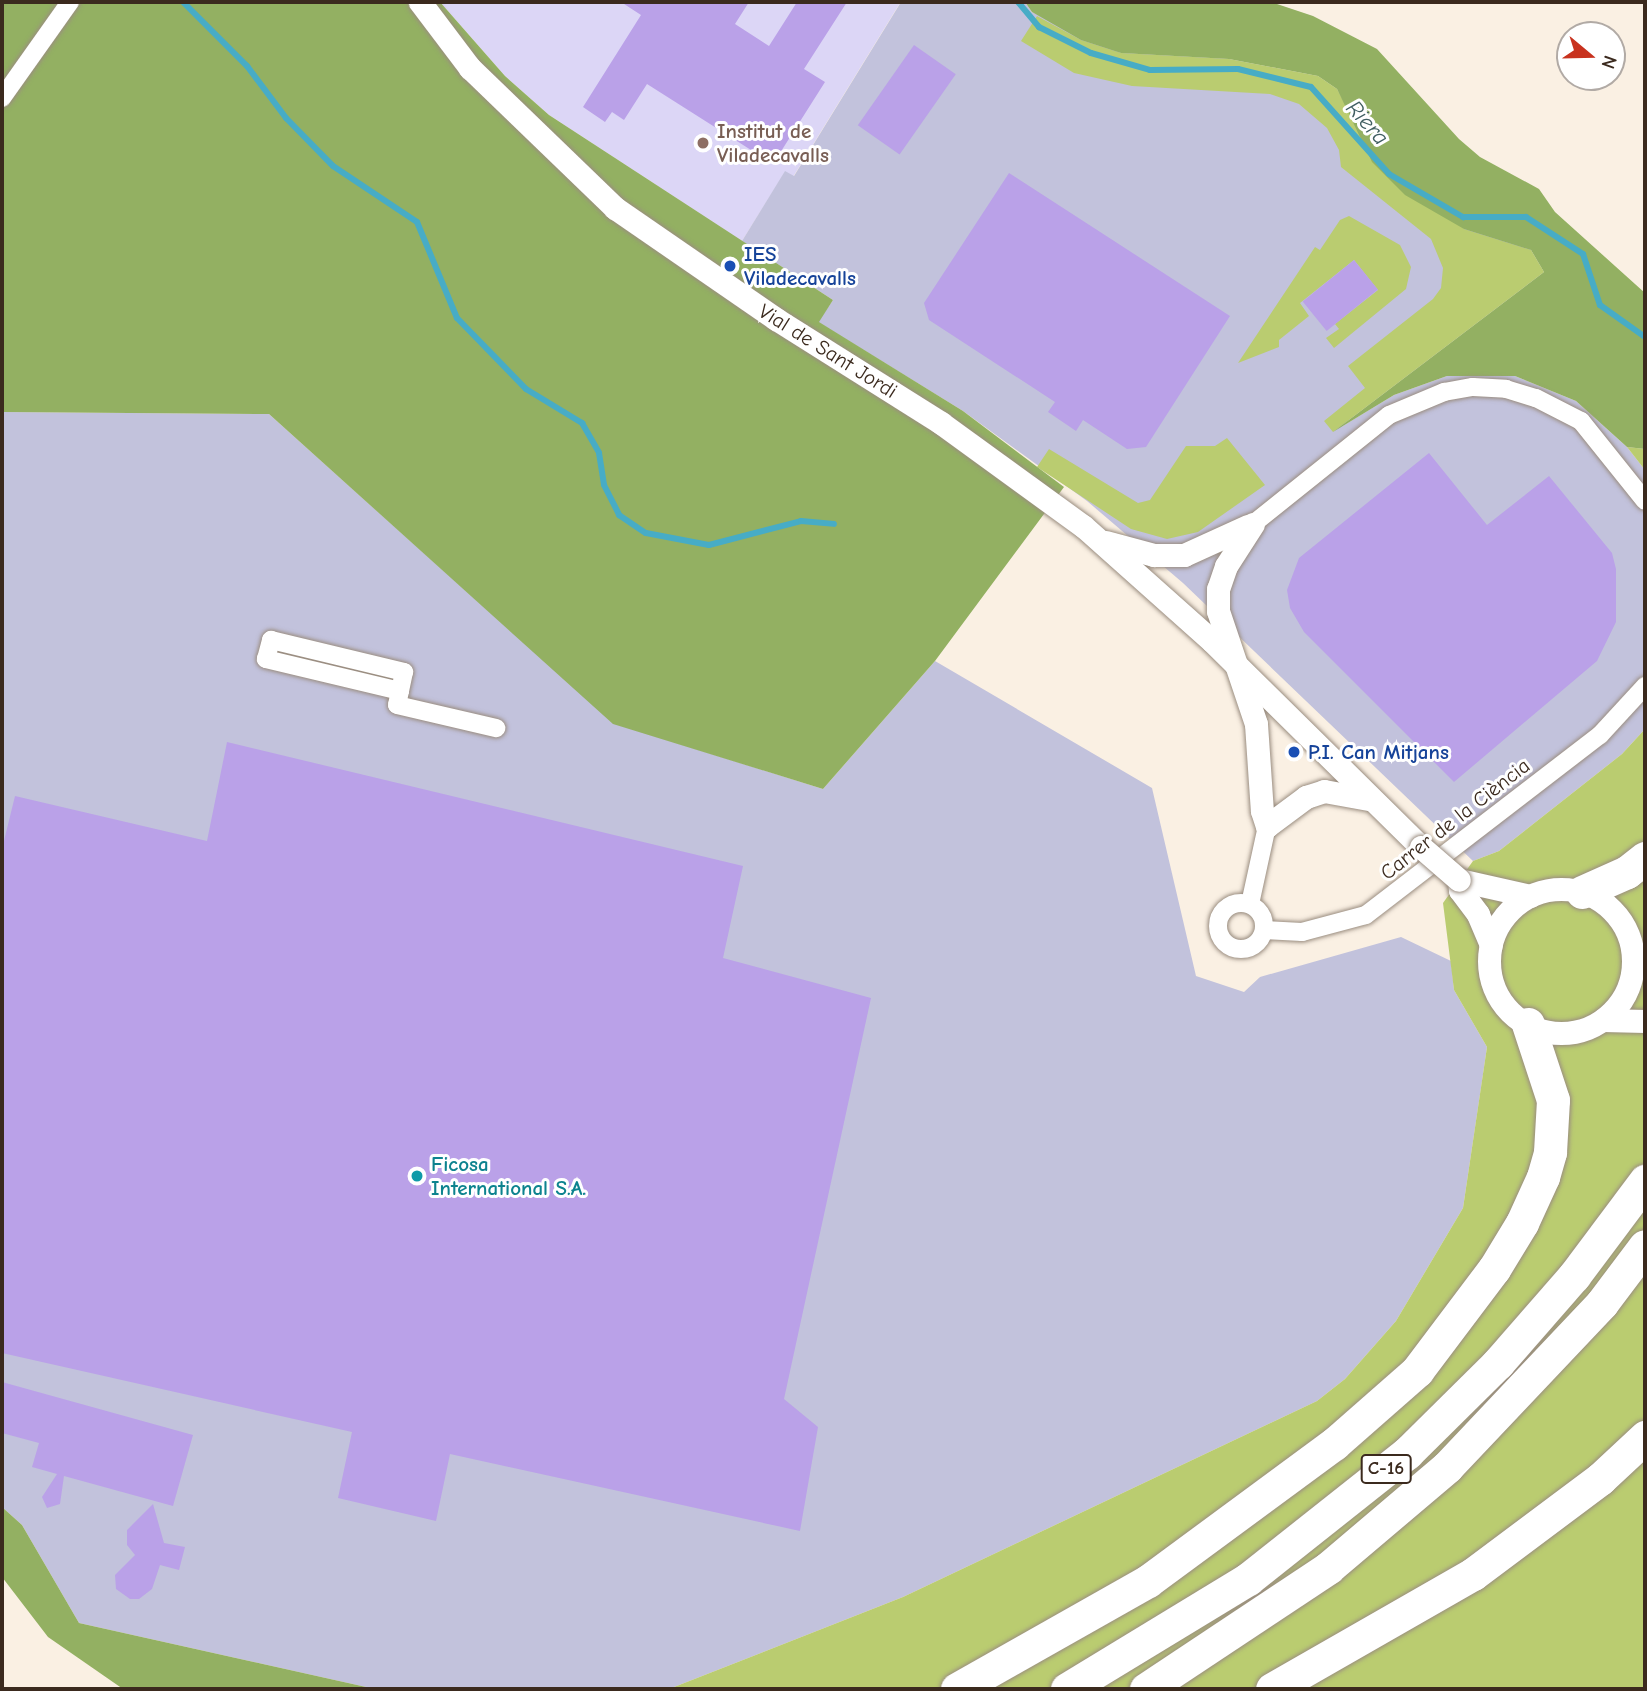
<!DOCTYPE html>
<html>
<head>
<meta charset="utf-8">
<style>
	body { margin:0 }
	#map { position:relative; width:1647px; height:1691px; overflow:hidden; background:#faf0e3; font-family:"Comic Neue",sans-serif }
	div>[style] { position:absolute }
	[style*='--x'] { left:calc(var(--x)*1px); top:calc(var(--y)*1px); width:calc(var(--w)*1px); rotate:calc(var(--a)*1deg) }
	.built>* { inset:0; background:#dcd6f6 }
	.industrial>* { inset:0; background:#c2c2dc }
	.green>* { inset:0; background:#bacc70 }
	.forest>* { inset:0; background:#93b062 }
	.stream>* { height:6px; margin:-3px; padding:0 3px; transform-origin:3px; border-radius:3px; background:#47acc6 }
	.building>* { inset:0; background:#baa1e8; transform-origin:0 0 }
	.roads { filter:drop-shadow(0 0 2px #9a8d80) drop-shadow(0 0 2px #9a8d80) }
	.minor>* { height:18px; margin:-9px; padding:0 9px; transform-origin:9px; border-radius:9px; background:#fff }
	.minor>.ring { margin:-9px; padding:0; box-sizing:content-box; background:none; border:18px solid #fff; border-radius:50% }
	.tertiary>* { height:23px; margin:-11.5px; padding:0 11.5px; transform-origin:11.5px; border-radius:11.5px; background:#fff }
	.tertiary>.ring { margin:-11.5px; padding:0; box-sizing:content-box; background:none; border:23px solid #fff; border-radius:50% }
	.motorway>* { height:33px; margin:-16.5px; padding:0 16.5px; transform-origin:16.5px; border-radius:16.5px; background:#fff }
	.bridges { filter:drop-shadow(0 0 2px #9a8d80) drop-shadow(0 0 2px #9a8d80) }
	.tertiary-bridge>* { height:23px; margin:-11.5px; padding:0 11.5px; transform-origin:11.5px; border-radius:11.5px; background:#fff }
	.dots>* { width:19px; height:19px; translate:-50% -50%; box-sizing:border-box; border:4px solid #fff; border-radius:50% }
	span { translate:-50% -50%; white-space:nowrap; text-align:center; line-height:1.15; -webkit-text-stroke:6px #fff; paint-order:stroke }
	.shield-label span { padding:2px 5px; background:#fff; border:2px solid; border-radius:5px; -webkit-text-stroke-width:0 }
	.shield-label { font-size:19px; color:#3b2a1e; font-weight:700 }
	.education-label { font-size:21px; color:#785e54; font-weight:700 }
	.left { translate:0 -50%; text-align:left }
	.transit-label { font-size:21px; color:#164399; font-weight:700 }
	.street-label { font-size:21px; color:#3b2a1e }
	.culture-label { font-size:21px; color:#0d838f; font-weight:700 }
	.water-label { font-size:23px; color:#405e61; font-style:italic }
	.frame { position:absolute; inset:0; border:4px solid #3b2a1e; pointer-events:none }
	.north { position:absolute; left:1556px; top:21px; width:70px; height:70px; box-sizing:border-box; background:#fff; border:2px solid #b1aaa5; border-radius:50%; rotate:109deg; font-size:19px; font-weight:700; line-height:28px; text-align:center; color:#3b2a1e }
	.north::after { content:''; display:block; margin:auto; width:24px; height:32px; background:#c8321e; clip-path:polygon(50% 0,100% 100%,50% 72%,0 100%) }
</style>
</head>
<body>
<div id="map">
	<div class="built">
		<i style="clip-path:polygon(440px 2px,899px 2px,900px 3px,793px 177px,785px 172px,742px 241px,549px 115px,505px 76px)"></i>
	</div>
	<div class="industrial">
		<i style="clip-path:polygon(901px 2px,1025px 2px,1032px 12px,1121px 53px,1229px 59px,1531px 250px,1341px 427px,1394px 395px,1447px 376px,1515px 376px,1576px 401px,1627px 447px,1645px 470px,1645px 729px,1622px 754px,1499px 851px,1473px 861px,1183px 583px,1087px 501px,963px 411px,818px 322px,833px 300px,742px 241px,785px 171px,794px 176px)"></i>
		<i style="clip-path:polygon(2px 412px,269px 414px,613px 723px,823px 789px,935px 661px,1152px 788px,1196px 976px,1244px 992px,1260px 977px,1401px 937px,1451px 961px,1454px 990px,1487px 1047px,1482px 1081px,1463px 1208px,1396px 1321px,1345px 1379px,1317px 1401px,903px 1597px,669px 1689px,375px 1689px,79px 1623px,22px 1525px,2px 1507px)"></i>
	</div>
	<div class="green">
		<i style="clip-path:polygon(1037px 16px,1081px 40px,1121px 53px,1229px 59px,1318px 76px,1337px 89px,1349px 112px,1464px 229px,1531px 250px,1544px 272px,1333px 432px,1324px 421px,1365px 388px,1348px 366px,1433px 299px,1441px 288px,1443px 268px,1431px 239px,1341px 167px,1339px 150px,1327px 128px,1299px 104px,1270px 94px,1132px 86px,1074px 73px,1021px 41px)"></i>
		<i style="clip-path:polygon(1349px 216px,1400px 245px,1411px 267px,1406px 289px,1334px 348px,1326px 338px,1339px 329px,1335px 324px,1378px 290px,1354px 260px,1300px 303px,1309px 316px,1279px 340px,1279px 347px,1238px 363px,1315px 247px,1320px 250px,1340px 220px)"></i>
		<i style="clip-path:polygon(1227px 438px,1265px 485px,1198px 532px,1167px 539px,1131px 529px,1037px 467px,1049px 449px,1138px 503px,1150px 500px,1186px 446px,1215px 446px)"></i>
		<i style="clip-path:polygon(1627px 447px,1645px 449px,1645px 470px)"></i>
		<i style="clip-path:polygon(1645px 729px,1645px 1689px,669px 1689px,903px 1597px,1317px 1401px,1345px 1379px,1396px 1321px,1463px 1208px,1487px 1047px,1454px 990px,1443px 903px,1473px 861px,1499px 851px,1622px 754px)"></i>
	</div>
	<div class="forest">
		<i style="clip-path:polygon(2px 2px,440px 2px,505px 76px,549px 115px,833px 300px,819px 322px,963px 411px,1064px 487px,935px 661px,823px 789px,613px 724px,269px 414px,2px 412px)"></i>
		<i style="clip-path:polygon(1025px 2px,1271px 2px,1313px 16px,1377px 49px,1459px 139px,1480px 157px,1539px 189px,1555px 212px,1645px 293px,1645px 449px,1627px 447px,1576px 401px,1515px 376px,1447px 376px,1394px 395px,1333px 432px,1544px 272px,1531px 250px,1464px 229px,1405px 195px,1372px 162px,1337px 89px,1318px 76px,1229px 59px,1121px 53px,1081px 40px,1032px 12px)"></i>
		<i style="clip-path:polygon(2px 1507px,22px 1525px,79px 1623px,375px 1689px,123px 1689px,48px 1637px,2px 1577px)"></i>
	</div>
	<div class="stream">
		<i style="--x:183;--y:2;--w:91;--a:45"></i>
		<i style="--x:247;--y:66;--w:65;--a:53.1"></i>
		<i style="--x:286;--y:118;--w:67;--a:45.6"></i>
		<i style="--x:333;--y:166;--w:101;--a:33.7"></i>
		<i style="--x:417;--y:222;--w:104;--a:67.4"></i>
		<i style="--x:457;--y:318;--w:99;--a:45.8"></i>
		<i style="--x:526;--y:389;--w:66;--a:31.3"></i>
		<i style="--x:582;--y:423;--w:34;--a:60"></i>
		<i style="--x:599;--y:453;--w:32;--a:81"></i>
		<i style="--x:604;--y:485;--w:34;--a:63"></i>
		<i style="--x:619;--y:515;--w:32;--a:34"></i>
		<i style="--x:646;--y:533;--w:64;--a:10.8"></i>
		<i style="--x:709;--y:545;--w:95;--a:-14.6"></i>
		<i style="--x:801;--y:521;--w:33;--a:5"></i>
		<i style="--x:1018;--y:2;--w:33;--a:50"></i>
		<i style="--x:1039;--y:27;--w:58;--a:26.6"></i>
		<i style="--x:1091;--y:53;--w:61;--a:16.1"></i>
		<i style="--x:1150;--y:70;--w:88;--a:-0.7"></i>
		<i style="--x:1238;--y:69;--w:75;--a:13.9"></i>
		<i style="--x:1311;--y:87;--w:117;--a:48.1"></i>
		<i style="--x:1389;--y:174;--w:86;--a:30.2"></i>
		<i style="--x:1463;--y:217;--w:63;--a:0"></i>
		<i style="--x:1526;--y:217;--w:68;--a:33"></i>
		<i style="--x:1583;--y:254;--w:54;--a:71.6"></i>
		<i style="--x:1600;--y:305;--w:55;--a:35.4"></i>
	</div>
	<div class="building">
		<i style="clip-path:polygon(621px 2px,749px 2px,735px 24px,769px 46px,797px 2px,847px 2px,804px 69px,825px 82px,773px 164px,647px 84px,624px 120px,612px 112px,605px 122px,583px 107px,641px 15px)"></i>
		<i style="left:914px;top:45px;width:51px;height:98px;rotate:35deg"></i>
		<i style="clip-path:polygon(1009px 173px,1230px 316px,1146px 447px,1127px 449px,1083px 420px,1076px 431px,1048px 412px,1055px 402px,929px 320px,924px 303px)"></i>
		<i style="left:1354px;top:260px;width:38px;height:66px;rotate:51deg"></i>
		<i style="clip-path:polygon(1429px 453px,1487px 525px,1549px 476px,1612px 553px,1616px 569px,1616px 622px,1597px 661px,1454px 782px,1304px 632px,1290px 608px,1287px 590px,1299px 558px)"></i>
		<i style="clip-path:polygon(227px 742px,743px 866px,723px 958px,871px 998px,784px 1399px,818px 1427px,800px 1531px,450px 1454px,436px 1521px,338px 1498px,352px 1432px,2px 1353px,2px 849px,15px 796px,207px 841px)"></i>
		<i style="clip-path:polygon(2px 1382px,193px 1435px,173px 1506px,64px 1476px,60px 1504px,47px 1508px,42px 1497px,57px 1474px,32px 1467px,39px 1443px,2px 1433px)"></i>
		<i style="clip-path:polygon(153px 1504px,164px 1543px,185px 1547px,179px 1570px,160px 1565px,152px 1589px,139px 1599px,130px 1599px,116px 1589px,115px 1575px,135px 1555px,127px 1545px,127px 1530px)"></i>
	</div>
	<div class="roads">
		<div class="minor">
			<i style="--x:2;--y:98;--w:118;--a:-54.7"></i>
			<i style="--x:1253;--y:524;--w:174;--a:-38.7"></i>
			<i style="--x:1389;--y:415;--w:60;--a:-22.7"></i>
			<i style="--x:1444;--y:392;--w:29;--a:-10"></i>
			<i style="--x:1473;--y:387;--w:33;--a:3"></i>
			<i style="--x:1506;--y:389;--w:31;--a:17"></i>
			<i style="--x:1536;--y:398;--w:51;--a:27.1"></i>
			<i style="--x:1581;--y:421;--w:102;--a:51.3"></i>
			<i style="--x:400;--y:691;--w:138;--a:-166.6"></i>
			<i style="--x:266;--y:659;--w:20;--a:-75"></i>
			<i style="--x:271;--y:640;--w:137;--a:13.5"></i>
			<i style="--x:404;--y:672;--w:19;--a:102"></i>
			<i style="--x:400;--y:691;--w:14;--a:102"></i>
			<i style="--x:397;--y:705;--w:102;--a:13.1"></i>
			<i class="ring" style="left:1218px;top:903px;width:28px;height:28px"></i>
			<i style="--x:1250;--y:904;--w:80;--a:-77.7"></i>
			<i style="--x:1264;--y:930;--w:38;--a:3"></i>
			<i style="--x:1302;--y:932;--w:66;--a:-14.9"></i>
			<i style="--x:1366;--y:915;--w:295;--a:-37.6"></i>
			<i style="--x:1600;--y:735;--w:67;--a:-47.4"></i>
		</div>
		<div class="tertiary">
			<i style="--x:420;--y:2;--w:83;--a:52.9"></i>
			<i style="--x:470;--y:68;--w:202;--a:44"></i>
			<i style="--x:615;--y:208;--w:196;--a:34.6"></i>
			<i style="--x:776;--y:319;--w:195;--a:32.2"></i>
			<i style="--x:941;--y:423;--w:175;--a:36"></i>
			<i style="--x:1083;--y:526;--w:173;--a:41.7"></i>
			<i style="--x:1212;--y:641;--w:293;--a:44.6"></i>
			<i style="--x:1253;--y:524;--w:50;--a:122.7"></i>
			<i style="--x:1226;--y:566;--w:24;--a:109"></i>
			<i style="--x:1218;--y:589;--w:22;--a:90"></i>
			<i style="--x:1218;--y:611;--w:119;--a:71.4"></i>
			<i style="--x:1256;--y:724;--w:87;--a:86.1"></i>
			<i style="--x:1262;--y:811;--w:16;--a:72"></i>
			<i style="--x:1267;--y:826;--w:49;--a:-36.6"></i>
			<i style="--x:1306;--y:797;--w:19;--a:-18"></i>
			<i style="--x:1324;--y:791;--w:45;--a:10.3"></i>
			<i style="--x:1106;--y:542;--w:50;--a:15.2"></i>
			<i style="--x:1154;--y:555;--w:30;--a:0"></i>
			<i style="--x:1184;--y:555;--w:70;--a:-24.4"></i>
			<i class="ring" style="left:1489px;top:889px;width:121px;height:121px"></i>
			<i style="--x:1491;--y:945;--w:34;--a:-113"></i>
			<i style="--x:1478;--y:914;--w:30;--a:-127"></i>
			<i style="--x:1460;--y:890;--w:10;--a:-96"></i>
			<i style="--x:1459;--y:880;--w:73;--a:12.7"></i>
			<i style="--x:1603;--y:1020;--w:42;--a:1.4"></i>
		</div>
		<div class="motorway">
			<i style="--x:1582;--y:892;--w:49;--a:-24"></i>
			<i style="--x:1627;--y:872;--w:23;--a:-38"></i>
			<i style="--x:957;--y:1689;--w:219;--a:-29.5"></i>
			<i style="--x:1148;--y:1581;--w:231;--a:-36.4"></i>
			<i style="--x:1334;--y:1444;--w:111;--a:-41.3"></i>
			<i style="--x:1417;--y:1371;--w:128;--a:-53"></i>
			<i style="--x:1494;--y:1269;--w:54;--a:-58.7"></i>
			<i style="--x:1522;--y:1223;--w:51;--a:-65.5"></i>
			<i style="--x:1543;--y:1177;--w:26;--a:-74"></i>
			<i style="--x:1550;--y:1152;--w:52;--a:-86.7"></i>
			<i style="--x:1553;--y:1100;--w:80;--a:-108.2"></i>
			<i style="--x:1067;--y:1689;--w:212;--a:-31.3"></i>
			<i style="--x:1248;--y:1579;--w:203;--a:-38.4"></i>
			<i style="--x:1407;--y:1453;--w:128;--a:-44.7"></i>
			<i style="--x:1498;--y:1363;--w:116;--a:-48.9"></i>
			<i style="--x:1574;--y:1276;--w:119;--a:-53.2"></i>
			<i style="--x:1146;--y:1689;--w:219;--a:-33.6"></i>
			<i style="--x:1328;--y:1568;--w:156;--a:-40.3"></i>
			<i style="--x:1447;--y:1467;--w:226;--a:-46.6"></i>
			<i style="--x:1602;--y:1303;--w:71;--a:-53"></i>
			<i style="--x:1272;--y:1689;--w:232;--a:-29.8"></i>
			<i style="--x:1473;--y:1574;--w:159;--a:-36.8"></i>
			<i style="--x:1600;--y:1479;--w:62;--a:-43"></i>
		</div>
	</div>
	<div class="bridges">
		<div class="tertiary-bridge">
			<i style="--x:1421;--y:847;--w:50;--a:41"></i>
		</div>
	</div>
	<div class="dots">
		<i style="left:703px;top:143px;background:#8d6e63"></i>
		<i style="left:730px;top:266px;background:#1a4fb4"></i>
		<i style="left:1294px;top:752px;background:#1a4fb4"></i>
		<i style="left:417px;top:1176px;background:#0f9aa8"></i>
	</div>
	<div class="shield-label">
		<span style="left:1386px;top:1469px">C-16</span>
	</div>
	<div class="education-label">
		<span class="left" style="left:717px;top:143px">Institut de<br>Viladecavalls</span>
	</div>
	<div class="transit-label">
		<span class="left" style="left:744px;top:266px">IES<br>Viladecavalls</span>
		<span class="left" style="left:1308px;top:752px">P.I. Can Mitjans</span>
	</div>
	<div class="street-label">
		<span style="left:828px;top:351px;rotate:32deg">Vial de Sant Jordi</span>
		<span style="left:1455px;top:819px;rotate:-38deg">Carrer de la Ciència</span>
	</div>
	<div class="culture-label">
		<span class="left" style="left:431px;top:1176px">Ficosa<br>International S.A.</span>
	</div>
	<div class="water-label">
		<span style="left:1367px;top:123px;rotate:48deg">Riera</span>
	</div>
	<div class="frame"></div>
	<div class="north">N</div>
</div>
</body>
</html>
